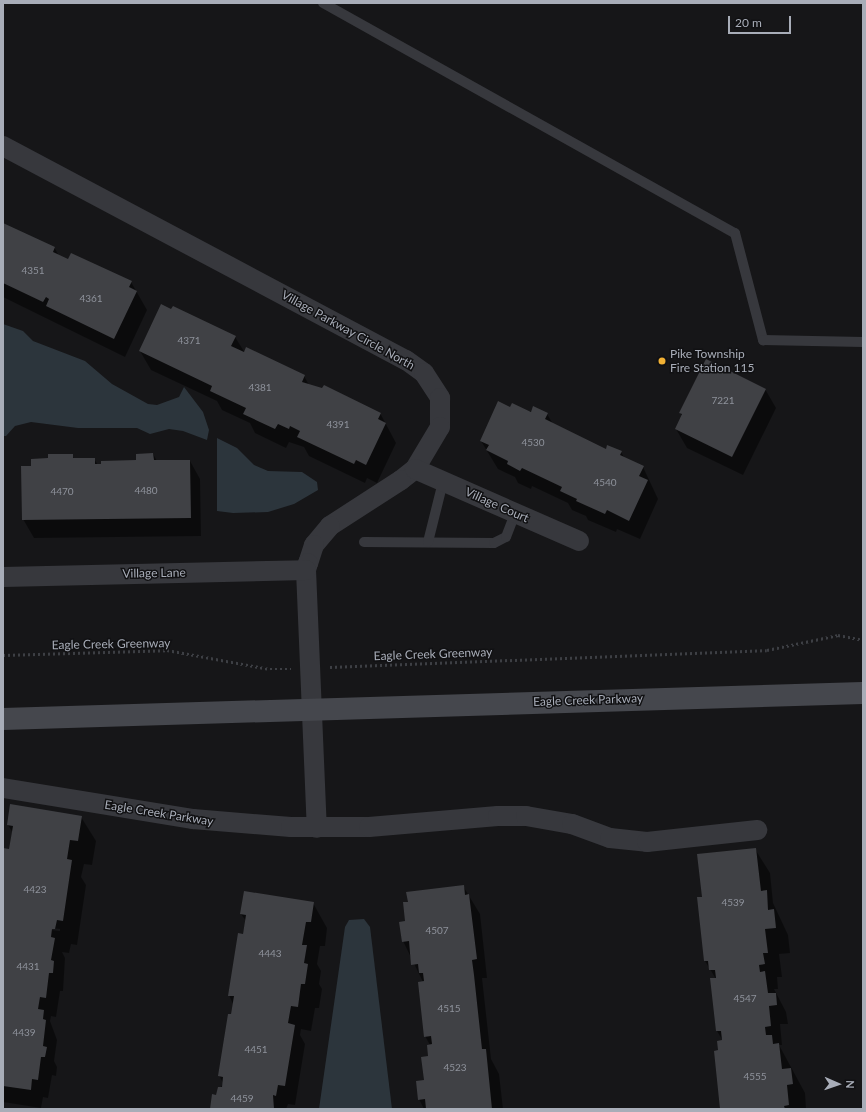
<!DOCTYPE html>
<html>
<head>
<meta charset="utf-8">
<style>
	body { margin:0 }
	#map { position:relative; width:866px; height:1112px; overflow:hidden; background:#161618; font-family:Lato,sans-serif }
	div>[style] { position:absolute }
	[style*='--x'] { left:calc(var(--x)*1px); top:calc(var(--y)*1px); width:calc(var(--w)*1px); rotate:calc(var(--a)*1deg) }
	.water>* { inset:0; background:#2c353c }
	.shadow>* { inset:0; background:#0007 }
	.building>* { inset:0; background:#404145 }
	.path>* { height:2.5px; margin-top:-1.25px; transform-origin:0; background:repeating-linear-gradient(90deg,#3d3f44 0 2px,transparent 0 5px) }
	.service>* { height:10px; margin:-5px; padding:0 5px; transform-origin:5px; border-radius:5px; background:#37383d }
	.minor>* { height:20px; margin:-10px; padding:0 10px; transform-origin:10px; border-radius:10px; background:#37383d }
	.secondary>* { height:22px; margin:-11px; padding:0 11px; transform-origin:11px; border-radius:11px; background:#45474d }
	.dots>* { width:11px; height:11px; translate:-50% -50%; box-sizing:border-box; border:2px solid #111113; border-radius:50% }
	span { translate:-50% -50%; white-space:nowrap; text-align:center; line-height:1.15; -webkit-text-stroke:3px #111113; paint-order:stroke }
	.number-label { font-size:10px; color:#8e929b }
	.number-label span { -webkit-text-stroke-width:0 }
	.street-label { font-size:12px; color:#a8adb8 }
	.poi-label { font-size:12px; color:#a8adb8 }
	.left { translate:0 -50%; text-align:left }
	.frame { position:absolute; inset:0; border:4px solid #a8adb8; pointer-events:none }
	.north { position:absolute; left:818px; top:1064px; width:40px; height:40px; -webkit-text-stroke:3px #111113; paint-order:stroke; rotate:92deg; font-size:11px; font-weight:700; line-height:16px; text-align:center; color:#a8adb8 }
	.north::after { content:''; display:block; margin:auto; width:14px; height:18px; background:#a8adb8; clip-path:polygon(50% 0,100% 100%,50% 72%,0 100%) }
	.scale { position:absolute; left:728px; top:16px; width:63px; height:18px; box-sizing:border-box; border:2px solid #a8adb8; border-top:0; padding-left:5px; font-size:12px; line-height:14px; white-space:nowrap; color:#a8adb8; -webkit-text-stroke:3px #111113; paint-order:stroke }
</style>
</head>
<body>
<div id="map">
	<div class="water">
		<i style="clip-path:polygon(3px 324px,23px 331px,33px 341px,85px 361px,112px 384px,148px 404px,157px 405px,179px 397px,184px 387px,203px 412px,209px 430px,207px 440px,183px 431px,169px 429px,150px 434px,137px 428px,78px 428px,31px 422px,15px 426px,6px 436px,3px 436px)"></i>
		<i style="clip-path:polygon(217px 438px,237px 448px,254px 465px,268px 471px,302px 472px,317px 482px,318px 490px,294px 504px,268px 512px,233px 513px,217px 511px)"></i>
		<i style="clip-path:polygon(364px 919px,370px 927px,392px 1109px,319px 1109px,345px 927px,349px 920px)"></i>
	</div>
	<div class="shadow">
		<i style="clip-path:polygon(3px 225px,54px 247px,59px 256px,69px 260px,131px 282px,147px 310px,125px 357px,3px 297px)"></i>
		<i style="clip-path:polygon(235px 337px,245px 353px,304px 376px,309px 385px,380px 413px,396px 443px,377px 483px,367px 478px,365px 483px,309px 456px,304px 447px,289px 442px,286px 448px,255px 433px,250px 423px,222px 410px,217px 401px,151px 370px,140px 351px)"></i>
		<i style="clip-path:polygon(765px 389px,776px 408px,743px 475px,687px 448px,676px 429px,682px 416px,680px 413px)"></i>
		<i style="clip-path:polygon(511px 408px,547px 414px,553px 424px,606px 450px,621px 452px,625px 459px,643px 467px,658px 499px,640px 539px,617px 529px,616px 532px,588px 520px,586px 516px,572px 510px,568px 503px,532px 486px,531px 489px,518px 483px,515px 477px,498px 469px,481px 441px)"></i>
		<i style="clip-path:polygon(153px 454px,157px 461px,190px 461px,200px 479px,201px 536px,34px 538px,23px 519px,32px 467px,49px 459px,72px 455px,74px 459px,94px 459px,98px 465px,137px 461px)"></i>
		<i style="clip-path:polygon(evenodd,81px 817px,96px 841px,92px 865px,84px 864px,81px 877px,86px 885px,77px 945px,71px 944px,69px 953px,62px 952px,65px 958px,63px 991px,60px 991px,56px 1017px,51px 1016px,50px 1021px,57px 1040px,54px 1061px,57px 1067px,56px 1076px,52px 1075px,48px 1098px,43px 1097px,41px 1108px,3px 1102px,3px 859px,10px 850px,13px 833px,8px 825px,81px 817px,51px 928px,60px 929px,60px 931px,51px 930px,51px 928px)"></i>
		<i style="clip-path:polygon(755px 849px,770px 873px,773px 903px,788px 935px,790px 953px,779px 954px,782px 977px,777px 977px,778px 989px,774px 989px,786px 1012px,788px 1024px,780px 1024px,782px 1045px,779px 1045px,805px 1093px,806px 1109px,721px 1109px,719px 1051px,723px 1041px,717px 1031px,711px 979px,716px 979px,705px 961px,703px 897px)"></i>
		<i style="clip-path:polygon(463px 886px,480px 914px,487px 978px,482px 978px,491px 1059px,499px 1074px,503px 1109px,424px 1109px,419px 1099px,425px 1081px,430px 1045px,425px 1036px,423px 982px,403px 941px,409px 903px)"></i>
		<i style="clip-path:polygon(313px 903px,327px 928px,325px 946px,320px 946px,317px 964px,321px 971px,319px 984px,322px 989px,319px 1008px,315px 1008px,311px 1031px,301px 1029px,300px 1035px,305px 1044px,295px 1105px,288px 1104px,286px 1109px,211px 1109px,223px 1083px,219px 1075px,233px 1004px,229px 995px,246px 921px,241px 914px)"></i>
	</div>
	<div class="building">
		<i style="clip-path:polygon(3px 223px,55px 247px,53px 252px,68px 259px,71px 253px,132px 281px,129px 287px,137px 291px,114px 339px,46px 306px,49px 299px,46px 297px,43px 302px,3px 283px)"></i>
		<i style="clip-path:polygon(161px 304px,171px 309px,173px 306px,236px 336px,231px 346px,244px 352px,246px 347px,305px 375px,302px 382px,322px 388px,324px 385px,381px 413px,378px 419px,386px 423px,366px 465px,356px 460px,354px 464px,297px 437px,300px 431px,290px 426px,289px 429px,278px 424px,275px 429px,243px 414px,246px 408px,210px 391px,212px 386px,139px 351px)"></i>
		<i style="clip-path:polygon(706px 359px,766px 389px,732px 457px,675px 429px,682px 414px,679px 413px)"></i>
		<i style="clip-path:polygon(498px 401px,510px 407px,512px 403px,531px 412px,533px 406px,548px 413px,545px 419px,606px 449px,607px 445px,622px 451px,620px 455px,644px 466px,639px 476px,648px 480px,629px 521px,607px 510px,605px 514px,576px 501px,577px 499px,560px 491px,562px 487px,522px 468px,520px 471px,507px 464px,508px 461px,486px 450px,489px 445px,480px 441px)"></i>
		<i style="clip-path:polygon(153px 453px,154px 460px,190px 460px,191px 518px,22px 520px,21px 466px,31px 466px,31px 459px,48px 458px,48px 454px,73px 454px,73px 458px,95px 458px,95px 464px,101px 464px,101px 461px,136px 460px,136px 454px)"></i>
		<i style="clip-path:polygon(10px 804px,82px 816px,78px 841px,70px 840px,67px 859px,72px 860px,63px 921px,57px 920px,55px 929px,52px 929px,51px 937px,55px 938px,51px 960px,54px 961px,53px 973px,49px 973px,46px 998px,40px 997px,38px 1009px,44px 1010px,43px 1019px,46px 1020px,43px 1046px,47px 1047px,45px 1057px,41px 1057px,38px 1080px,32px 1079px,31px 1090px,3px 1086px,3px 848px,9px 849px,13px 826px,7px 825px)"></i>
		<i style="clip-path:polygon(756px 848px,761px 891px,767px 890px,768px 910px,774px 909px,776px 928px,765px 929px,768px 953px,763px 953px,765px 964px,759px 965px,760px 972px,765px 971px,768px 993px,776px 993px,777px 1005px,769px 1006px,771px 1026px,765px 1027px,766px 1035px,772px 1035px,773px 1044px,779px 1043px,782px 1069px,791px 1068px,793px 1084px,787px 1085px,789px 1105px,784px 1106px,785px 1109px,720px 1109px,714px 1051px,718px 1050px,717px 1041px,722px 1040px,721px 1031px,716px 1031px,710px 978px,716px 978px,715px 970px,709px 970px,708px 961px,704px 961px,697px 897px,702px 897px,697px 854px)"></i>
		<i style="clip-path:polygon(464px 885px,465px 895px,469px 894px,477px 959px,472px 960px,474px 975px,482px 1049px,486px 1049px,492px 1109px,426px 1109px,425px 1099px,418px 1100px,416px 1081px,424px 1080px,421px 1057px,428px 1056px,427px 1045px,432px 1044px,431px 1036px,424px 1037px,418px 982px,424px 981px,423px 973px,419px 973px,418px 964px,411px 965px,409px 941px,402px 942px,399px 922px,405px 921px,403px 902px,408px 902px,406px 892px)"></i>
		<i style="clip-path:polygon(244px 891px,314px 902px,311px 922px,306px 922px,302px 945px,307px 945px,304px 963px,308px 964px,305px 984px,301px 984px,298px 1007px,291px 1006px,288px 1023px,295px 1025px,285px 1086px,278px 1085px,276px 1096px,273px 1095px,274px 1109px,210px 1109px,212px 1094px,216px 1095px,218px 1087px,222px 1087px,223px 1077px,218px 1076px,228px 1014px,231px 1014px,234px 996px,228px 996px,238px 933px,243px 934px,246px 915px,240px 914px)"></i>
	</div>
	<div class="path">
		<i style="--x:3;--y:655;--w:164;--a:-1.7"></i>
		<i style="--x:167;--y:650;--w:105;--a:10.5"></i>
		<i style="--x:270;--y:669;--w:21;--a:0"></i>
		<i style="--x:330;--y:667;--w:437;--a:-2.2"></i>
		<i style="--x:767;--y:650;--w:73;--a:-11.9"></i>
		<i style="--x:838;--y:635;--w:25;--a:11"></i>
	</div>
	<div class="service">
		<i style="--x:323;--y:3;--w:472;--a:29.2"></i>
		<i style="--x:735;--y:233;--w:111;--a:75.3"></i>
		<i style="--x:763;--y:340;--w:100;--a:1.1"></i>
		<i style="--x:364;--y:542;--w:130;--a:0.4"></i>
		<i style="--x:494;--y:543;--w:13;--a:-27"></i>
		<i style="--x:506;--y:537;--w:26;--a:-69"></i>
		<i style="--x:428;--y:542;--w:62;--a:-76"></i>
	</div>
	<div class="minor">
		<i style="--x:3;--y:146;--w:456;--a:28"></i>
		<i style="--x:406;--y:360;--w:22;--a:36"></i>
		<i style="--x:424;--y:373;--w:30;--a:57"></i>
		<i style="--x:440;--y:398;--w:29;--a:90"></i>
		<i style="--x:440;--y:427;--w:49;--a:120.8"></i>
		<i style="--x:415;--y:469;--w:18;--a:142"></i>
		<i style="--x:401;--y:480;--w:85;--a:147.1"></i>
		<i style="--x:330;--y:526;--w:25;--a:130"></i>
		<i style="--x:314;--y:545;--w:19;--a:108"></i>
		<i style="--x:308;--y:563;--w:7;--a:106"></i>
		<i style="--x:306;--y:570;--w:258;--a:87.6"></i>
		<i style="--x:415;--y:469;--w:179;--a:23.7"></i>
		<i style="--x:3;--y:577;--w:303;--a:-1.3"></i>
		<i style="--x:3;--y:788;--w:193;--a:9.3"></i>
		<i style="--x:193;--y:819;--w:98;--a:4.7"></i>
		<i style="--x:291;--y:827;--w:78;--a:0"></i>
		<i style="--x:369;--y:827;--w:129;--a:-4.9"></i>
		<i style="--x:498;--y:816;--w:28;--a:0"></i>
		<i style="--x:526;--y:816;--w:47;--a:9.9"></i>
		<i style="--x:572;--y:824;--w:40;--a:20.2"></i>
		<i style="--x:610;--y:838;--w:37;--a:6"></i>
		<i style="--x:647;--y:842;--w:111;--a:-6.2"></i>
	</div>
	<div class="secondary">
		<i style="--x:3;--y:719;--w:860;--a:-1.73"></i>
	</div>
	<div class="dots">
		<i style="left:662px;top:361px;background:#f2b134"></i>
	</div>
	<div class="number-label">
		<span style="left:33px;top:271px">4351</span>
		<span style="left:91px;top:299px">4361</span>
		<span style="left:189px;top:341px">4371</span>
		<span style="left:260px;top:388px">4381</span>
		<span style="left:723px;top:401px">7221</span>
		<span style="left:338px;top:425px">4391</span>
		<span style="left:533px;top:443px">4530</span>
		<span style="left:605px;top:483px">4540</span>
		<span style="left:146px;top:491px">4480</span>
		<span style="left:62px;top:492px">4470</span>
		<span style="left:35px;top:890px">4423</span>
		<span style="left:733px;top:903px">4539</span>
		<span style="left:437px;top:931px">4507</span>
		<span style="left:270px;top:954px">4443</span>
		<span style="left:28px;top:967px">4431</span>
		<span style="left:745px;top:999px">4547</span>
		<span style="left:449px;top:1009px">4515</span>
		<span style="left:24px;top:1033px">4439</span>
		<span style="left:256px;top:1050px">4451</span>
		<span style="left:455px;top:1068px">4523</span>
		<span style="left:755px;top:1077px">4555</span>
		<span style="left:242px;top:1099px">4459</span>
	</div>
	<div class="street-label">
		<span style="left:348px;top:330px;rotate:29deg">Village Parkway Circle North</span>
		<span style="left:497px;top:505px;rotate:24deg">Village Court</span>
		<span style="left:154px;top:573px;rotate:-1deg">Village Lane</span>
		<span style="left:111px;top:644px;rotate:-1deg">Eagle Creek Greenway</span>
		<span style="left:433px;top:654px;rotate:-2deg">Eagle Creek Greenway</span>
		<span style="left:588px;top:700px;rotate:-2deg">Eagle Creek Parkway</span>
		<span style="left:159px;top:813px;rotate:9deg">Eagle Creek Parkway</span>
	</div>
	<div class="poi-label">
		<span class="left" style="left:670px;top:361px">Pike Township<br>Fire Station 115</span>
	</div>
	<div class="frame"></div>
	<div class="north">N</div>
	<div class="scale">20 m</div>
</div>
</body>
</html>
